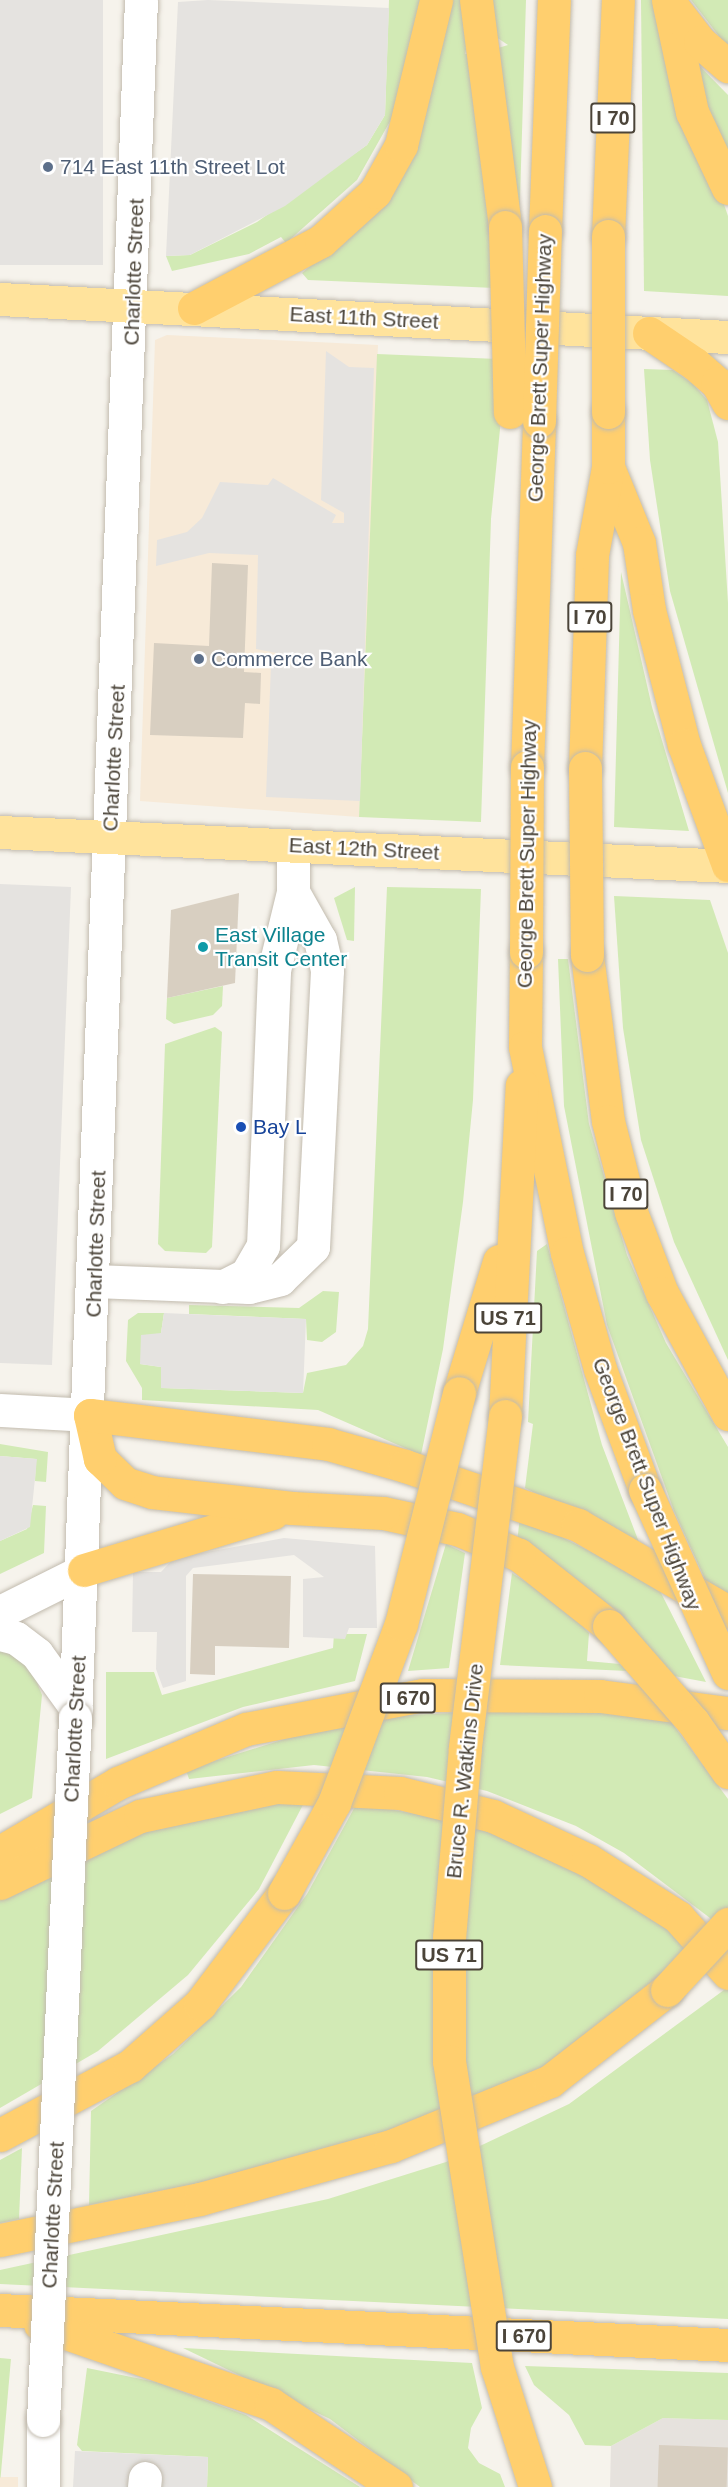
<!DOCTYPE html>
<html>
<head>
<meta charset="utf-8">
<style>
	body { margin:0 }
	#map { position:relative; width:728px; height:2487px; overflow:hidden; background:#f6f3ec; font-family:Helvetica,sans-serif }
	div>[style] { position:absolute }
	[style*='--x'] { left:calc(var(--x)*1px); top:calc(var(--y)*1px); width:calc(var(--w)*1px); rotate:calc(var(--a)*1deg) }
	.commercial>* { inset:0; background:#f7ead8; transform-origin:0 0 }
	.industrial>* { inset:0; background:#e6e2dd }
	.green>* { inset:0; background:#d2eab5; transform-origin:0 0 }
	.parking>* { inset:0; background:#e5e3e0; transform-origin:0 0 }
	.building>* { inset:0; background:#d8cfc1; transform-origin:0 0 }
	.roads { filter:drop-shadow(0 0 2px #c2bbae) drop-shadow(0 0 2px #c2bbae) }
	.minor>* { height:33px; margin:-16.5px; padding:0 16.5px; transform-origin:16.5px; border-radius:16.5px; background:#fff }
	.major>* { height:33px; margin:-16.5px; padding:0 16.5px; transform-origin:16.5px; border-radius:16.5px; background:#ffe39c }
	.highway>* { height:33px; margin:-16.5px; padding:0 16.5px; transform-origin:16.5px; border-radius:16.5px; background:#ffcf6e }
	.bridges { filter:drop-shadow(0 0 2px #c2bbae) drop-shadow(0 0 2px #c2bbae) }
	.minor-bridge>* { height:33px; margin:-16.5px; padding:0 16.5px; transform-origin:16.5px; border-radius:16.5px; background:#fff }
	.highway-bridge>* { height:33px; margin:-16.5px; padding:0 16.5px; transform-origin:16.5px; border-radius:16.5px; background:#ffcf6e }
	.dots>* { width:16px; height:16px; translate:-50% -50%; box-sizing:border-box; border:3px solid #fff; border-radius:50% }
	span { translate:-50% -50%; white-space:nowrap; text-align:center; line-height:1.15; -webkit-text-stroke:4.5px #fff; paint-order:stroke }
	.shield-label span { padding:2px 4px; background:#fff; border:2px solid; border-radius:4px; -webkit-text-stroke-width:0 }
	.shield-label { font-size:20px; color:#4b4439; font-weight:700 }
	.service-label { font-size:21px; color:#4e5e75 }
	.left { translate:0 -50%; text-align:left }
	.street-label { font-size:21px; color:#4b4439 }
	.culture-label { font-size:21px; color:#0d838f }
	.transit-label { font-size:21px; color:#164399 }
</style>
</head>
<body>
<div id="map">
	<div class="commercial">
		<i style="clip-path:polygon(167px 335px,378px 345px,359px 817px,140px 801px,155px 340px)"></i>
		<i style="left:0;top:2477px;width:18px;height:10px"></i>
	</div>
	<div class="industrial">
		<i style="clip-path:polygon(663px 2418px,728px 2420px,728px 2487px,610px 2487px,611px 2446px)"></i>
	</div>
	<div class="green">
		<i style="clip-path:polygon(389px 0,425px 0,393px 116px,357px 180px,286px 243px,281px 237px,249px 254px,172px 271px,166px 256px,190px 255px,257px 222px,367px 145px,385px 115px)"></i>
		<i style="clip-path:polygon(450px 0,526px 0,519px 232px,498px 48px,508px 45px,496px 37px,467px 45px,465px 54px,471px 54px,495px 288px,308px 280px,302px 273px,369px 217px)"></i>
		<i style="clip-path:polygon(641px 0,653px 0,728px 216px,728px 296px,644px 291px)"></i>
		<i style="clip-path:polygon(691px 0,728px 0,728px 48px,705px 18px)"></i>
		<i style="clip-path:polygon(683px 49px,728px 95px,728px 161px)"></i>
		<i style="clip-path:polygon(377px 354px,498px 359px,500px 429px,491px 519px,481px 822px,359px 817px)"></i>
		<i style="clip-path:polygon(644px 369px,673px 370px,693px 384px,707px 400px,718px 442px,728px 603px,728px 793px,670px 591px,650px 460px)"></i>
		<i style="clip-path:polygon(621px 572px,652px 707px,689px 831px,614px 827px)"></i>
		<i style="clip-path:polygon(355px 887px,354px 941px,347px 940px,334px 898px)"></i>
		<i style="clip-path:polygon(387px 887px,481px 889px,473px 1100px,463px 1202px,443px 1349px,421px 1455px,318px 1410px,142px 1400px,142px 1388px,126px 1361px,128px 1320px,138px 1313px,164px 1313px,161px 1333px,140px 1364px,161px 1367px,162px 1388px,303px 1393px,307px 1373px,346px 1365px,363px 1346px,368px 1329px)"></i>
		<i style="clip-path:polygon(614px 896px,710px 900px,728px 953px,728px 1360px,674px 1242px,641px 1140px,623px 1028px)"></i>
		<i style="clip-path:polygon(558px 959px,568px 959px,589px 1124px,627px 1255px,666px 1343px,728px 1447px,728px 1600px,709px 1588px,674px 1511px,607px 1325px,564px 1106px)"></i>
		<i style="clip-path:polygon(223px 986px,222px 1006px,213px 1015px,174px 1024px,166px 1019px,167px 998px)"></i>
		<i style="clip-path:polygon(215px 1027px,222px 1032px,212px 1247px,206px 1253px,165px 1251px,158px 1244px,165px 1044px)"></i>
		<i style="clip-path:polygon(547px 1244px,602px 1445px,640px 1545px,525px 1488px,533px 1424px,528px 1422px,537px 1251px)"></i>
		<i style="clip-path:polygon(323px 1291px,339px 1292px,336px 1332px,322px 1342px,307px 1340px,306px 1319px,189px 1314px,189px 1305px,299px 1308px)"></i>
		<i style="clip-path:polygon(0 1444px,48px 1452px,46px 1482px,35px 1481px,36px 1459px,0 1456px)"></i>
		<i style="clip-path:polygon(33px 1505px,46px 1506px,44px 1553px,0 1574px,0 1541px,27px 1529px)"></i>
		<i style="clip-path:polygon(520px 1516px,657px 1585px,706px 1682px,674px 1676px,639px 1639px,517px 1543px)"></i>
		<i style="clip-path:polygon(446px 1544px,465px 1553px,449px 1668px,408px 1671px)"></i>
		<i style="clip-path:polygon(512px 1573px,561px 1604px,589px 1633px,587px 1661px,620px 1664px,628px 1671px,500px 1665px)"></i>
		<i style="clip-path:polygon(334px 1634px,367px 1634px,355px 1681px,243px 1707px,106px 1759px,106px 1672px,154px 1672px,162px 1695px,333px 1648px)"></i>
		<i style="clip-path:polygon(0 1647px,27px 1657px,42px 1695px,32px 1798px,0 1814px)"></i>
		<i style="clip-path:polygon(566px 1709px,669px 1719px,728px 1799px,728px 1940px,710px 1918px,624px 1853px,576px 1826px,487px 1791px,427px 1777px,314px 1765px,189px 1779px,186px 1770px,304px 1733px,400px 1715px)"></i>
		<i style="clip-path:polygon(306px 1799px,259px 1889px,188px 1975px,98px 2051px,0 2108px,0 1898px,169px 1818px)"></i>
		<i style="clip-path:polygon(357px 1803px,479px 1826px,564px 1861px,648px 1912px,690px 1949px,638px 2001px,557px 2061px,429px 2118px,260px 2171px,89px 2205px,91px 2111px,173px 2054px,241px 1987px,307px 1894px)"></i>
		<i style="clip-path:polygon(728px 1987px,728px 2319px,0 2284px,0 2270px,328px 2199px,446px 2162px,569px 2104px)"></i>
		<i style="clip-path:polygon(22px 2148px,19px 2219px,0 2223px,0 2160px)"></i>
		<i style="clip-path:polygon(183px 2348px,472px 2363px,482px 2408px,471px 2428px,468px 2448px,479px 2463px,500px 2474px,505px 2487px,420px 2487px,330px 2419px)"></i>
		<i style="left:0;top:2358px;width:11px;height:119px;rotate:5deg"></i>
		<i style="clip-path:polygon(525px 2366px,728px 2373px,728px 2420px,663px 2418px,611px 2446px,585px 2445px,569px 2415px,534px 2385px)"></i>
		<i style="clip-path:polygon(87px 2368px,156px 2382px,246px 2415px,360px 2487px,207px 2487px,208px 2457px,82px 2451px,77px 2445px)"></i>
	</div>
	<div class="parking">
		<i style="left:0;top:0;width:103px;height:265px"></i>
		<i style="clip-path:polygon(208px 0,389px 8px,385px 115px,367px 145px,285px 206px,190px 255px,166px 256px,178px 2px)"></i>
		<i style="clip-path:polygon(326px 351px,349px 367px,374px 368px,360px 801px,266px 797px,271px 664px,296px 664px,297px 657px,256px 649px,258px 555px,209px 553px,156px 566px,157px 540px,187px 532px,202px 518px,220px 482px,268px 485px,273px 478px,336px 515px,332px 523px,344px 523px,344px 513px,321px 500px)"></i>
		<i style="clip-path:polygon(0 884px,71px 887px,52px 1365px,0 1363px)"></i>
		<i style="clip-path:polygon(164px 1313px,306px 1319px,303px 1393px,161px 1388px,161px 1367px,140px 1364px,141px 1335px,161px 1333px)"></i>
		<i style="clip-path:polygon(0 1456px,37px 1459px,30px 1527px,0 1541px)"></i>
		<i style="clip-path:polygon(284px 1538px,375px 1546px,377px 1628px,349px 1628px,345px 1639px,303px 1637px,303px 1579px,324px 1577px,294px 1555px,193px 1568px,186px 1576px,186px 1681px,163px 1688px,156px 1669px,157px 1632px,132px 1632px,133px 1572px,161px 1572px,174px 1558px)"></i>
		<i style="clip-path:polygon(75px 2451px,208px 2457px,207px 2487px,73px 2487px)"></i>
	</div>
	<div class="building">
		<i style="clip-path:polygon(212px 563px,248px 565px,244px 672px,261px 673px,260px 704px,245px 703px,243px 738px,150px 735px,154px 643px,209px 646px)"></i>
		<i style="clip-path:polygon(239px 893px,235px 983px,167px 998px,171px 910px)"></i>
		<i style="clip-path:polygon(193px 1574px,291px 1576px,289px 1648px,215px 1646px,215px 1675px,190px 1674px)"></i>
		<i style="left:659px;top:2445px;width:69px;height:42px;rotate:2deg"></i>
	</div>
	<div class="roads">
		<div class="minor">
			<i style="--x:94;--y:1281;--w:155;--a:2.2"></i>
			<i style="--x:249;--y:1287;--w:32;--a:-14"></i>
			<i style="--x:280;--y:1279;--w:46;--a:-44.1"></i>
			<i style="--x:313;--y:1247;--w:277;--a:-87.1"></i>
			<i style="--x:327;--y:970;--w:31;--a:-103"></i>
			<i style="--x:320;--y:940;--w:55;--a:-119.4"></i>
			<i style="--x:222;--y:1287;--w:27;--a:-27"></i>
			<i style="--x:246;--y:1275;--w:34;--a:-60"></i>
			<i style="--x:263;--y:1246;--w:276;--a:-87.7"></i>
			<i style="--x:274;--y:970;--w:80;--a:-76.3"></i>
			<i style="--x:293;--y:892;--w:46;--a:-90"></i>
			<i style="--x:0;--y:1410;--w:90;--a:3.2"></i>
			<i style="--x:0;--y:1612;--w:94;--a:-26.6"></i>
			<i style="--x:0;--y:1634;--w:16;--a:14"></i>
			<i style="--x:16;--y:1638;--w:26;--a:37"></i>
			<i style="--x:37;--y:1654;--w:67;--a:54.2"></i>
			<i style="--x:75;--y:1718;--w:1719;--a:-87.8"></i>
			<i style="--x:43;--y:2487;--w:67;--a:-90"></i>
			<i style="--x:144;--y:2487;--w:9;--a:-84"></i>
		</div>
		<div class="major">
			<i style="--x:0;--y:299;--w:729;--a:2.99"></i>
			<i style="--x:0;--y:832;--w:729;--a:2.67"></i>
		</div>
		<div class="highway">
			<i style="--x:476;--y:0;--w:229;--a:82.7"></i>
			<i style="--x:668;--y:0;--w:115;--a:77.9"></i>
			<i style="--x:692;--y:112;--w:84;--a:64.7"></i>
			<i style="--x:672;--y:6;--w:46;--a:52.1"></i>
			<i style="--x:700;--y:42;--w:37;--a:41"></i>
			<i style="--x:545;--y:231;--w:231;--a:-87.8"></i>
			<i style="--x:608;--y:236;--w:236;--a:-87.6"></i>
			<i style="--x:194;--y:308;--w:144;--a:-27.8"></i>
			<i style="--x:321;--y:241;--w:73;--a:-42.2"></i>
			<i style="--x:375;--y:192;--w:54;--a:-61"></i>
			<i style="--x:401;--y:145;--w:149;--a:-76.4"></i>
			<i style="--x:649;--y:333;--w:55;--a:34"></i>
			<i style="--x:695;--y:364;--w:29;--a:41"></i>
			<i style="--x:717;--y:383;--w:23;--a:61"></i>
			<i style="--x:608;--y:467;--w:82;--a:67.8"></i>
			<i style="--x:639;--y:543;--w:68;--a:81.5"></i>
			<i style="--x:649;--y:610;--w:139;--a:75.5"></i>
			<i style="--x:684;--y:745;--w:128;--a:69.9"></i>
			<i style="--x:527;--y:767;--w:346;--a:-88"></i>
			<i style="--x:585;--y:768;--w:213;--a:-88.1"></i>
			<i style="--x:592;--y:555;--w:89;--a:-79.7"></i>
			<i style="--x:608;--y:467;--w:55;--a:-90"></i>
			<i style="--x:526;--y:952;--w:95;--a:90.6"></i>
			<i style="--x:525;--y:1047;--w:210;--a:78.5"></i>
			<i style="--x:567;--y:1253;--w:121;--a:74.1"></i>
			<i style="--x:600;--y:1369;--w:129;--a:69.6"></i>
			<i style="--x:587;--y:955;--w:167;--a:82.8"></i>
			<i style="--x:608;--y:1121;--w:94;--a:75.8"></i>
			<i style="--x:631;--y:1212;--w:87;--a:69.1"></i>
			<i style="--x:662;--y:1293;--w:138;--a:61.4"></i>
			<i style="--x:459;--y:1393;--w:138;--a:-73.1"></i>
			<i style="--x:505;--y:1416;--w:331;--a:-87.1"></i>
			<i style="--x:84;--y:1570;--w:197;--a:-16.8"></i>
			<i style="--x:609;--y:1626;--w:115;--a:-141.7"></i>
			<i style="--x:519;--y:1555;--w:67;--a:-157.2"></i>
			<i style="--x:457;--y:1529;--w:76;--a:-167.8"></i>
			<i style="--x:383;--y:1513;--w:91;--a:-176.9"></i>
			<i style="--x:292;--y:1508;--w:141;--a:-173.5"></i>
			<i style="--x:152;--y:1492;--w:28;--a:-162"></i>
			<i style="--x:125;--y:1483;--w:35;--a:-136"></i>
			<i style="--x:100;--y:1459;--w:45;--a:-102.8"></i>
			<i style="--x:90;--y:1415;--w:240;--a:6.9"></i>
			<i style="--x:328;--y:1444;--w:80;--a:15.9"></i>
			<i style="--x:405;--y:1466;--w:183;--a:18.8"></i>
			<i style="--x:578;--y:1525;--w:173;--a:30.1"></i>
			<i style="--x:0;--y:1852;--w:137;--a:-30.3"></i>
			<i style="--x:118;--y:1783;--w:139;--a:-22.9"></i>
			<i style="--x:246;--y:1729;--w:180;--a:-10.9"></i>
			<i style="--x:423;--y:1695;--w:177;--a:0.3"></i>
			<i style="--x:600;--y:1696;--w:129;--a:7.6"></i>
			<i style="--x:0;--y:1883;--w:155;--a:-25.6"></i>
			<i style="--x:140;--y:1816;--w:140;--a:-12"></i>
			<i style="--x:277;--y:1787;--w:123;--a:2.8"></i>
			<i style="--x:400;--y:1793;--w:96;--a:13.9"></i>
			<i style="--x:493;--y:1816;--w:105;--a:24.9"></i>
			<i style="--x:588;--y:1860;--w:107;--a:32.3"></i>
			<i style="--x:678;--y:1917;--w:75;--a:48.2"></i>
			<i style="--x:0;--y:2135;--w:147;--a:-28"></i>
			<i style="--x:130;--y:2066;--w:94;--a:-41.5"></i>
			<i style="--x:200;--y:2004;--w:139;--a:-52.9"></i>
			<i style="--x:0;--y:2240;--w:204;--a:-11.6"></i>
			<i style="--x:200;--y:2199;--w:198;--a:-15.5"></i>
			<i style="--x:391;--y:2146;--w:172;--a:-22.2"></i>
			<i style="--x:550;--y:2081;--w:148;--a:-37.9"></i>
			<i style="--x:0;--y:2310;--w:729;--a:2.75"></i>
			<i style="--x:40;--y:2324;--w:244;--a:19.1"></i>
			<i style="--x:271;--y:2404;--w:150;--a:33.6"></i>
		</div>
	</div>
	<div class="bridges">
		<div class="minor-bridge">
			<i style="--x:43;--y:2420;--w:703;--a:-87.39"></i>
		</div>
		<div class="highway-bridge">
			<i style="--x:505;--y:227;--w:185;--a:88.5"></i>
			<i style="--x:608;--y:236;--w:176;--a:90"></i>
			<i style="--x:539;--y:421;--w:190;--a:-88.2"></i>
			<i style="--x:585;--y:768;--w:187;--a:89.4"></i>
			<i style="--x:526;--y:952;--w:185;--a:-89.7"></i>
			<i style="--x:505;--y:1416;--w:334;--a:96.9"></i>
			<i style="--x:465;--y:1748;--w:190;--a:94.8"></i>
			<i style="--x:449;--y:1937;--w:124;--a:90"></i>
			<i style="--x:449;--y:2061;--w:310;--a:81.1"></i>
			<i style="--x:497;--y:2367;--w:126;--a:72.4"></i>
			<i style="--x:645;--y:1490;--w:201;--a:65.6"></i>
			<i style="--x:609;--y:1626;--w:128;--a:48.8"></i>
			<i style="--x:693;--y:1722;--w:61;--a:55"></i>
			<i style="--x:284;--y:1893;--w:103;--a:-60.9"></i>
			<i style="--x:334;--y:1803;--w:191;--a:-69.5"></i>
			<i style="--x:401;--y:1624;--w:238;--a:-75.9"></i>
			<i style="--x:667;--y:1990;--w:90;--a:-47.3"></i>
		</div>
	</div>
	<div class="dots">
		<i style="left:48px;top:167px;background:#5c6f8a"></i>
		<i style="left:199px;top:659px;background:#5c6f8a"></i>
		<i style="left:203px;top:947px;background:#0f9aa8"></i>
		<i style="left:241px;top:1127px;background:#1a4fb4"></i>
	</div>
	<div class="shield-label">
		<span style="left:613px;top:118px">I 70</span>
		<span style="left:590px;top:617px">I 70</span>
		<span style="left:626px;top:1194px">I 70</span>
		<span style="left:508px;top:1318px">US 71</span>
		<span style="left:408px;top:1698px">I 670</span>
		<span style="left:449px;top:1955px">US 71</span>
		<span style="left:524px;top:2336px">I 670</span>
	</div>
	<div class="service-label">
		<span class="left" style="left:60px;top:167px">714 East 11th Street Lot</span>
		<span class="left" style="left:211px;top:659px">Commerce Bank</span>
	</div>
	<div class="street-label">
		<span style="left:134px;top:272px;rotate:-88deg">Charlotte Street</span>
		<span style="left:364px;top:318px;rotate:3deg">East 11th Street</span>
		<span style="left:540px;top:368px;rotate:-88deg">George Brett Super Highway</span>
		<span style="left:114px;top:758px;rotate:-87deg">Charlotte Street</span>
		<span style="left:364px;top:849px;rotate:3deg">East 12th Street</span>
		<span style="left:527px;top:854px;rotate:-89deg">George Brett Super Highway</span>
		<span style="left:96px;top:1244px;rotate:-88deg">Charlotte Street</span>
		<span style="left:647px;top:1484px;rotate:69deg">George Brett Super Highway</span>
		<span style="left:75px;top:1729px;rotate:-87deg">Charlotte Street</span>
		<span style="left:465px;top:1771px;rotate:-84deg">Bruce R. Watkins Drive</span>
		<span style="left:53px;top:2215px;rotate:-87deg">Charlotte Street</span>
	</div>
	<div class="culture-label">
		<span class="left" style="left:215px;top:947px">East Village<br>Transit Center</span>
	</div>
	<div class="transit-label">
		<span class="left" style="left:253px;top:1127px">Bay L</span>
	</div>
</div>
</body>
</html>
